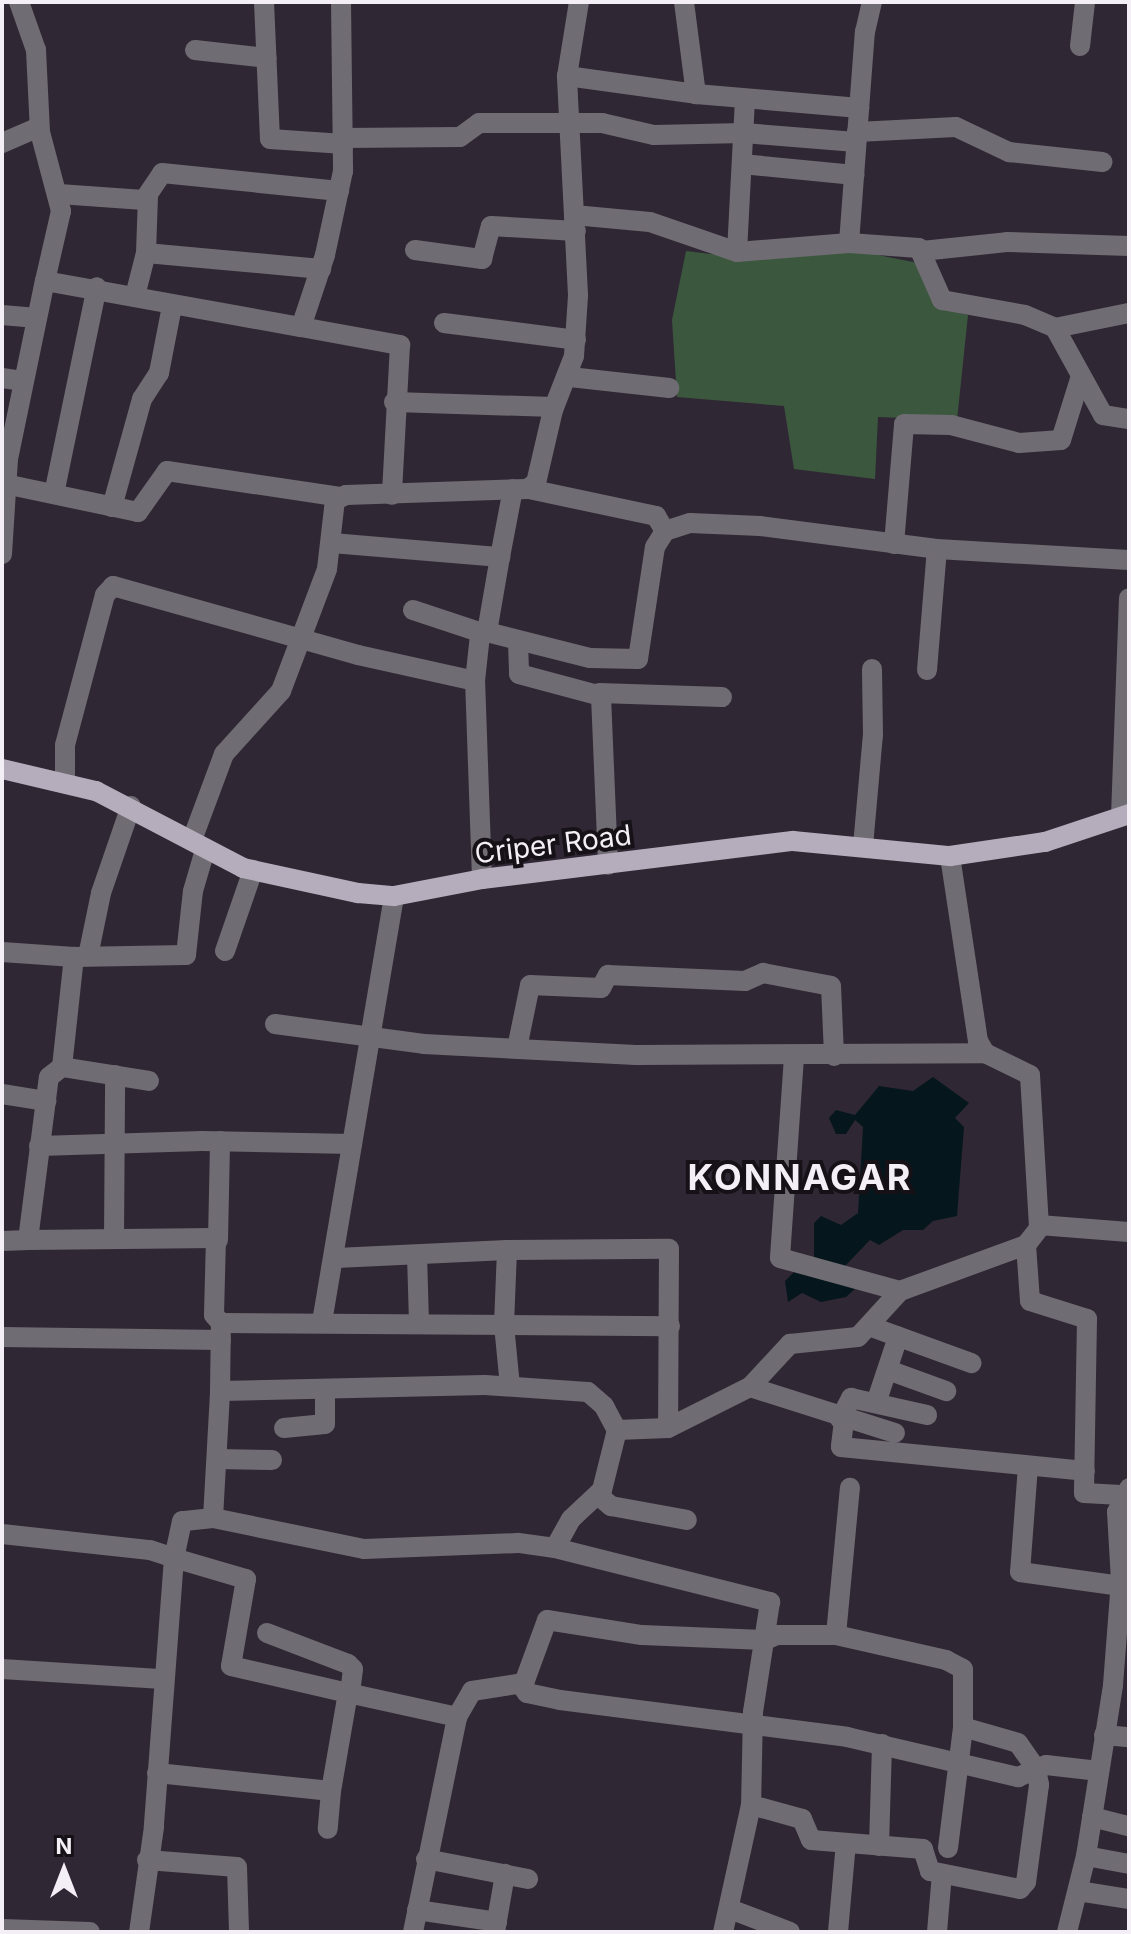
<!DOCTYPE html>
<html>
<head>
<meta charset="utf-8">
<style>
	body { margin:0 }
	#map { position:relative; width:1131px; height:1934px; overflow:hidden; background:#302734; font-family:Inter,sans-serif }
	div>[style] { position:absolute }
	[style*='--x'] { left:calc(var(--x)*1px); top:calc(var(--y)*1px); width:calc(var(--w)*1px); rotate:calc(var(--a)*1deg) }
	.green>* { inset:0; background:#3b583e }
	.water>* { inset:0; background:#05171d }
	.minor>* { height:20px; margin:-10px; padding:0 10px; transform-origin:10px; border-radius:10px; background:#706c73 }
	.major>* { height:20px; margin:-10px; padding:0 10px; transform-origin:10px; border-radius:10px; background:#b5adbc }
	span { translate:-50% -50%; white-space:nowrap; text-align:center; line-height:1.15; -webkit-text-stroke:8px #161117; paint-order:stroke }
	.street-label { font-size:28px; color:#f4eef7 }
	.district-label { font-size:36px; color:#f4eef7; font-weight:700; letter-spacing:2px }
	.frame { position:absolute; inset:0; border:4px solid #f4eef7; pointer-events:none }
	.north { position:absolute; left:24px; top:1830px; width:80px; height:80px; -webkit-text-stroke:6px #161117; paint-order:stroke; rotate:0deg; font-size:22px; font-weight:700; line-height:32px; text-align:center; color:#f4eef7 }
	.north::after { content:''; display:block; margin:auto; width:28px; height:36px; background:#f4eef7; clip-path:polygon(50% 0,100% 100%,50% 72%,0 100%) }
</style>
</head>
<body>
<div id="map">
	<div class="green">
		<i style="clip-path:polygon(833px 246px,918px 263px,937px 307px,968px 315px,957px 420px,878px 417px,875px 479px,794px 469px,784px 406px,677px 397px,672px 320px,686px 251px,752px 259px)"></i>
	</div>
	<div class="water">
		<i style="clip-path:polygon(933px 1077px,969px 1103px,955px 1118px,964px 1127px,957px 1216px,933px 1221px,923px 1230px,903px 1230px,879px 1245px,870px 1240px,844px 1267px,858px 1286px,846px 1297px,821px 1302px,802px 1293px,788px 1302px,785px 1281px,797px 1269px,823px 1266px,814px 1257px,814px 1223px,821px 1216px,841px 1225px,858px 1213px,863px 1127px,855px 1120px,846px 1134px,836px 1134px,829px 1118px,836px 1110px,855px 1115px,879px 1086px,913px 1091px)"></i>
	</div>
	<div class="minor">
		<i style="--x:19;--y:2;--w:51;--a:70.5"></i>
		<i style="--x:36;--y:50;--w:82;--a:87.2"></i>
		<i style="--x:40;--y:132;--w:82;--a:75.1"></i>
		<i style="--x:61;--y:211;--w:72;--a:102.9"></i>
		<i style="--x:264;--y:2;--w:137;--a:87.5"></i>
		<i style="--x:270;--y:139;--w:74;--a:3.9"></i>
		<i style="--x:341;--y:2;--w:169;--a:89.3"></i>
		<i style="--x:343;--y:171;--w:86;--a:102.1"></i>
		<i style="--x:325;--y:255;--w:76;--a:108.4"></i>
		<i style="--x:301;--y:327;--w:101;--a:10.3"></i>
		<i style="--x:400;--y:345;--w:150;--a:93.1"></i>
		<i style="--x:684;--y:2;--w:93;--a:82.6"></i>
		<i style="--x:696;--y:94;--w:164;--a:4.9"></i>
		<i style="--x:1080;--y:46;--w:44;--a:-83.5"></i>
		<i style="--x:195;--y:50;--w:72;--a:6.3"></i>
		<i style="--x:567;--y:76;--w:130;--a:7.9"></i>
		<i style="--x:857;--y:132;--w:99;--a:-2.9"></i>
		<i style="--x:956;--y:127;--w:59;--a:25.3"></i>
		<i style="--x:1009;--y:152;--w:94;--a:6.1"></i>
		<i style="--x:344;--y:138;--w:116;--a:-0.5"></i>
		<i style="--x:460;--y:137;--w:24;--a:-36"></i>
		<i style="--x:479;--y:123;--w:123;--a:0"></i>
		<i style="--x:602;--y:123;--w:53;--a:13"></i>
		<i style="--x:654;--y:135;--w:90;--a:-1.3"></i>
		<i style="--x:744;--y:133;--w:112;--a:4.6"></i>
		<i style="--x:2;--y:143;--w:40;--a:-23.4"></i>
		<i style="--x:742;--y:164;--w:113;--a:5.6"></i>
		<i style="--x:59;--y:194;--w:85;--a:4"></i>
		<i style="--x:144;--y:200;--w:32;--a:-56"></i>
		<i style="--x:162;--y:173;--w:178;--a:5.8"></i>
		<i style="--x:574;--y:215;--w:76;--a:5.3"></i>
		<i style="--x:650;--y:222;--w:92;--a:19"></i>
		<i style="--x:737;--y:252;--w:112;--a:-4.6"></i>
		<i style="--x:849;--y:243;--w:70;--a:4.1"></i>
		<i style="--x:919;--y:248;--w:57;--a:66.1"></i>
		<i style="--x:942;--y:300;--w:84;--a:10.2"></i>
		<i style="--x:1025;--y:315;--w:33;--a:23"></i>
		<i style="--x:1055;--y:328;--w:99;--a:61.1"></i>
		<i style="--x:1103;--y:415;--w:26;--a:9"></i>
		<i style="--x:849;--y:243;--w:212;--a:-85.7"></i>
		<i style="--x:865;--y:32;--w:31;--a:-77"></i>
		<i style="--x:415;--y:250;--w:68;--a:7.7"></i>
		<i style="--x:482;--y:259;--w:34;--a:-75"></i>
		<i style="--x:491;--y:226;--w:85;--a:3.4"></i>
		<i style="--x:922;--y:251;--w:85;--a:-6"></i>
		<i style="--x:1007;--y:242;--w:122;--a:1.9"></i>
		<i style="--x:737;--y:252;--w:153;--a:-87"></i>
		<i style="--x:146;--y:253;--w:176;--a:5.2"></i>
		<i style="--x:135;--y:296;--w:44;--a:-75.7"></i>
		<i style="--x:146;--y:253;--w:56;--a:-88"></i>
		<i style="--x:2;--y:315;--w:35;--a:5"></i>
		<i style="--x:444;--y:323;--w:133;--a:7.3"></i>
		<i style="--x:1055;--y:328;--w:76;--a:-11.5"></i>
		<i style="--x:570;--y:377;--w:100;--a:6.3"></i>
		<i style="--x:2;--y:378;--w:22;--a:8"></i>
		<i style="--x:394;--y:402;--w:160;--a:1.8"></i>
		<i style="--x:5;--y:484;--w:136;--a:11.9"></i>
		<i style="--x:138;--y:512;--w:50;--a:-54.7"></i>
		<i style="--x:167;--y:471;--w:175;--a:8.5"></i>
		<i style="--x:529;--y:489;--w:130;--a:12"></i>
		<i style="--x:656;--y:516;--w:17;--a:59"></i>
		<i style="--x:54;--y:494;--w:211;--a:-78.3"></i>
		<i style="--x:112;--y:507;--w:112;--a:-74.5"></i>
		<i style="--x:142;--y:399;--w:31;--a:-57"></i>
		<i style="--x:159;--y:373;--w:68;--a:-79"></i>
		<i style="--x:332;--y:543;--w:169;--a:4.8"></i>
		<i style="--x:500;--y:557;--w:69;--a:-79.2"></i>
		<i style="--x:894;--y:544;--w:120;--a:-85.2"></i>
		<i style="--x:904;--y:424;--w:47;--a:1.2"></i>
		<i style="--x:951;--y:425;--w:70;--a:14.8"></i>
		<i style="--x:1019;--y:443;--w:42;--a:-4.1"></i>
		<i style="--x:1061;--y:440;--w:64;--a:-72.7"></i>
		<i style="--x:2;--y:554;--w:95;--a:-86.4"></i>
		<i style="--x:8;--y:459;--w:182;--a:-78.3"></i>
		<i style="--x:45;--y:281;--w:260;--a:10.2"></i>
		<i style="--x:413;--y:610;--w:73;--a:18.4"></i>
		<i style="--x:487;--y:632;--w:76;--a:-80.2"></i>
		<i style="--x:518;--y:642;--w:32;--a:88"></i>
		<i style="--x:519;--y:674;--w:85;--a:15"></i>
		<i style="--x:601;--y:696;--w:169;--a:87.6"></i>
		<i style="--x:927;--y:670;--w:121;--a:-85.3"></i>
		<i style="--x:599;--y:693;--w:123;--a:1.9"></i>
		<i style="--x:65;--y:781;--w:36;--a:-90"></i>
		<i style="--x:65;--y:745;--w:155;--a:-75.1"></i>
		<i style="--x:105;--y:595;--w:12;--a:-48"></i>
		<i style="--x:113;--y:586;--w:255;--a:15.7"></i>
		<i style="--x:358;--y:655;--w:120;--a:12.5"></i>
		<i style="--x:1121;--y:816;--w:218;--a:-87.9"></i>
		<i style="--x:192;--y:840;--w:92;--a:-69.6"></i>
		<i style="--x:224;--y:754;--w:85;--a:-47.9"></i>
		<i style="--x:281;--y:691;--w:130;--a:-69.3"></i>
		<i style="--x:327;--y:569;--w:69;--a:-83.4"></i>
		<i style="--x:335;--y:500;--w:12;--a:-24"></i>
		<i style="--x:346;--y:495;--w:181;--a:-1.9"></i>
		<i style="--x:527;--y:489;--w:11;--a:-34"></i>
		<i style="--x:536;--y:483;--w:75;--a:-76.9"></i>
		<i style="--x:553;--y:410;--w:58;--a:-68.7"></i>
		<i style="--x:574;--y:356;--w:61;--a:-86.2"></i>
		<i style="--x:578;--y:295;--w:219;--a:-92.9"></i>
		<i style="--x:567;--y:76;--w:75;--a:-80.8"></i>
		<i style="--x:863;--y:846;--w:111;--a:-84.9"></i>
		<i style="--x:873;--y:735;--w:66;--a:-90.9"></i>
		<i style="--x:950;--y:856;--w:187;--a:81.4"></i>
		<i style="--x:978;--y:1041;--w:14;--a:60"></i>
		<i style="--x:985;--y:1053;--w:50;--a:26.1"></i>
		<i style="--x:1030;--y:1075;--w:150;--a:86.6"></i>
		<i style="--x:1039;--y:1225;--w:90;--a:4.4"></i>
		<i style="--x:482;--y:879;--w:198;--a:-92"></i>
		<i style="--x:475;--y:681;--w:46;--a:-83.8"></i>
		<i style="--x:480;--y:635;--w:8;--a:-23"></i>
		<i style="--x:487;--y:632;--w:106;--a:14.2"></i>
		<i style="--x:590;--y:658;--w:48;--a:1.2"></i>
		<i style="--x:638;--y:659;--w:113;--a:-81.4"></i>
		<i style="--x:655;--y:547;--w:19;--a:-58"></i>
		<i style="--x:665;--y:531;--w:26;--a:-18"></i>
		<i style="--x:690;--y:523;--w:70;--a:2.5"></i>
		<i style="--x:760;--y:526;--w:178;--a:7.4"></i>
		<i style="--x:937;--y:549;--w:192;--a:3.3"></i>
		<i style="--x:225;--y:951;--w:86;--a:-70.9"></i>
		<i style="--x:2;--y:952;--w:72;--a:4"></i>
		<i style="--x:88;--y:956;--w:64;--a:-78.3"></i>
		<i style="--x:101;--y:893;--w:92;--a:-71"></i>
		<i style="--x:275;--y:1024;--w:150;--a:7.6"></i>
		<i style="--x:424;--y:1044;--w:212;--a:3"></i>
		<i style="--x:636;--y:1055;--w:349;--a:-0.3"></i>
		<i style="--x:517;--y:1048;--w:64;--a:-78.3"></i>
		<i style="--x:530;--y:985;--w:71;--a:2.4"></i>
		<i style="--x:601;--y:988;--w:15;--a:-62"></i>
		<i style="--x:608;--y:975;--w:137;--a:2.5"></i>
		<i style="--x:745;--y:981;--w:20;--a:-24"></i>
		<i style="--x:763;--y:973;--w:69;--a:10.8"></i>
		<i style="--x:831;--y:986;--w:70;--a:87.5"></i>
		<i style="--x:794;--y:1057;--w:201;--a:94"></i>
		<i style="--x:780;--y:1258;--w:124;--a:15.4"></i>
		<i style="--x:62;--y:1067;--w:88;--a:9.1"></i>
		<i style="--x:2;--y:1094;--w:45;--a:9"></i>
		<i style="--x:39;--y:1146;--w:163;--a:-1.8"></i>
		<i style="--x:202;--y:1141;--w:150;--a:1.1"></i>
		<i style="--x:114;--y:1238;--w:163;--a:-89.6"></i>
		<i style="--x:28;--y:1240;--w:188;--a:-0.6"></i>
		<i style="--x:216;--y:1238;--w:77;--a:91.5"></i>
		<i style="--x:214;--y:1315;--w:11;--a:49"></i>
		<i style="--x:218;--y:1240;--w:99;--a:-88.8"></i>
		<i style="--x:2;--y:1241;--w:26;--a:-2"></i>
		<i style="--x:28;--y:1240;--w:164;--a:-82.7"></i>
		<i style="--x:49;--y:1077;--w:16;--a:-38"></i>
		<i style="--x:62;--y:1067;--w:111;--a:-83.8"></i>
		<i style="--x:74;--y:957;--w:112;--a:-1"></i>
		<i style="--x:186;--y:955;--w:64;--a:-83.8"></i>
		<i style="--x:193;--y:891;--w:43;--a:-73.7"></i>
		<i style="--x:1026;--y:1245;--w:56;--a:85.9"></i>
		<i style="--x:1030;--y:1301;--w:60;--a:17.5"></i>
		<i style="--x:1087;--y:1319;--w:174;--a:91"></i>
		<i style="--x:1084;--y:1493;--w:37;--a:3"></i>
		<i style="--x:507;--y:1250;--w:162;--a:-0.4"></i>
		<i style="--x:669;--y:1249;--w:179;--a:90.3"></i>
		<i style="--x:417;--y:1255;--w:69;--a:88.3"></i>
		<i style="--x:336;--y:1258;--w:171;--a:-2.7"></i>
		<i style="--x:507;--y:1250;--w:75;--a:92.3"></i>
		<i style="--x:504;--y:1325;--w:61;--a:84.4"></i>
		<i style="--x:322;--y:1322;--w:432;--a:-80.4"></i>
		<i style="--x:869;--y:1326;--w:109;--a:19.9"></i>
		<i style="--x:2;--y:1337;--w:219;--a:0.8"></i>
		<i style="--x:888;--y:1370;--w:62;--a:19.9"></i>
		<i style="--x:485;--y:1385;--w:103;--a:3.9"></i>
		<i style="--x:588;--y:1392;--w:21;--a:41"></i>
		<i style="--x:604;--y:1406;--w:27;--a:62"></i>
		<i style="--x:617;--y:1430;--w:62;--a:104"></i>
		<i style="--x:602;--y:1490;--w:42;--a:136.9"></i>
		<i style="--x:571;--y:1519;--w:33;--a:119"></i>
		<i style="--x:555;--y:1548;--w:37;--a:-172"></i>
		<i style="--x:518;--y:1543;--w:154;--a:177.8"></i>
		<i style="--x:364;--y:1549;--w:154;--a:-168.4"></i>
		<i style="--x:213;--y:1518;--w:127;--a:-86.8"></i>
		<i style="--x:220;--y:1391;--w:265;--a:-1.3"></i>
		<i style="--x:750;--y:1387;--w:59;--a:-47.1"></i>
		<i style="--x:790;--y:1344;--w:68;--a:-5.9"></i>
		<i style="--x:858;--y:1337;--w:62;--a:-47.6"></i>
		<i style="--x:900;--y:1291;--w:134;--a:-20.1"></i>
		<i style="--x:1026;--y:1245;--w:24;--a:-52"></i>
		<i style="--x:220;--y:1391;--w:68;--a:-89.2"></i>
		<i style="--x:221;--y:1323;--w:449;--a:0.4"></i>
		<i style="--x:876;--y:1403;--w:70;--a:-71.6"></i>
		<i style="--x:840;--y:1419;--w:24;--a:-62"></i>
		<i style="--x:851;--y:1398;--w:78;--a:12.6"></i>
		<i style="--x:844;--y:1421;--w:26;--a:97"></i>
		<i style="--x:841;--y:1447;--w:245;--a:5.6"></i>
		<i style="--x:284;--y:1428;--w:41;--a:-5.6"></i>
		<i style="--x:325;--y:1424;--w:35;--a:-90"></i>
		<i style="--x:617;--y:1430;--w:51;--a:-2.2"></i>
		<i style="--x:668;--y:1428;--w:92;--a:-26.6"></i>
		<i style="--x:750;--y:1387;--w:152;--a:17.6"></i>
		<i style="--x:218;--y:1459;--w:54;--a:1.1"></i>
		<i style="--x:1028;--y:1466;--w:106;--a:94.3"></i>
		<i style="--x:1020;--y:1572;--w:102;--a:7.9"></i>
		<i style="--x:599;--y:1496;--w:16;--a:40"></i>
		<i style="--x:611;--y:1506;--w:77;--a:10.4"></i>
		<i style="--x:213;--y:1518;--w:31;--a:174"></i>
		<i style="--x:182;--y:1521;--w:38;--a:102"></i>
		<i style="--x:174;--y:1558;--w:75;--a:16.3"></i>
		<i style="--x:246;--y:1579;--w:88;--a:99.8"></i>
		<i style="--x:231;--y:1666;--w:120;--a:13"></i>
		<i style="--x:2;--y:1534;--w:149;--a:6.2"></i>
		<i style="--x:150;--y:1550;--w:25;--a:18"></i>
		<i style="--x:174;--y:1558;--w:270;--a:94.3"></i>
		<i style="--x:154;--y:1827;--w:106;--a:98.1"></i>
		<i style="--x:555;--y:1548;--w:222;--a:14.1"></i>
		<i style="--x:770;--y:1602;--w:111;--a:98.8"></i>
		<i style="--x:753;--y:1712;--w:93;--a:91.2"></i>
		<i style="--x:751;--y:1805;--w:130;--a:102.4"></i>
		<i style="--x:267;--y:1633;--w:87;--a:20.9"></i>
		<i style="--x:348;--y:1664;--w:7;--a:45"></i>
		<i style="--x:353;--y:1669;--w:23;--a:97"></i>
		<i style="--x:836;--y:1635;--w:148;--a:-84.6"></i>
		<i style="--x:2;--y:1669;--w:161;--a:3.6"></i>
		<i style="--x:521;--y:1685;--w:10;--a:53"></i>
		<i style="--x:527;--y:1693;--w:34;--a:12"></i>
		<i style="--x:560;--y:1700;--w:289;--a:7.3"></i>
		<i style="--x:847;--y:1737;--w:176;--a:13.2"></i>
		<i style="--x:1018;--y:1777;--w:30;--a:-23"></i>
		<i style="--x:1046;--y:1765;--w:53;--a:6.5"></i>
		<i style="--x:1104;--y:1735;--w:25;--a:5"></i>
		<i style="--x:157;--y:1773;--w:175;--a:5.9"></i>
		<i style="--x:331;--y:1791;--w:38;--a:95"></i>
		<i style="--x:331;--y:1791;--w:99;--a:-80.2"></i>
		<i style="--x:348;--y:1693;--w:112;--a:12.4"></i>
		<i style="--x:1092;--y:1817;--w:38;--a:14"></i>
		<i style="--x:879;--y:1846;--w:102;--a:-88.3"></i>
		<i style="--x:948;--y:1848;--w:122;--a:-82.9"></i>
		<i style="--x:1086;--y:1856;--w:44;--a:10.5"></i>
		<i style="--x:426;--y:1859;--w:104;--a:11.1"></i>
		<i style="--x:147;--y:1860;--w:90;--a:4.4"></i>
		<i style="--x:237;--y:1867;--w:65;--a:88.2"></i>
		<i style="--x:1078;--y:1891;--w:52;--a:8.9"></i>
		<i style="--x:730;--y:1909;--w:64;--a:21"></i>
		<i style="--x:417;--y:1910;--w:81;--a:8.5"></i>
		<i style="--x:2;--y:1929;--w:88;--a:2"></i>
		<i style="--x:413;--y:1932;--w:219;--a:-78.4"></i>
		<i style="--x:457;--y:1717;--w:30;--a:-60"></i>
		<i style="--x:472;--y:1691;--w:53;--a:-8.7"></i>
		<i style="--x:524;--y:1683;--w:67;--a:-69.9"></i>
		<i style="--x:547;--y:1620;--w:96;--a:9"></i>
		<i style="--x:642;--y:1635;--w:123;--a:2.3"></i>
		<i style="--x:765;--y:1640;--w:13;--a:-23"></i>
		<i style="--x:777;--y:1635;--w:59;--a:0"></i>
		<i style="--x:836;--y:1635;--w:113;--a:12.8"></i>
		<i style="--x:946;--y:1660;--w:19;--a:28"></i>
		<i style="--x:963;--y:1669;--w:58;--a:90"></i>
		<i style="--x:963;--y:1727;--w:57;--a:16.2"></i>
		<i style="--x:1018;--y:1743;--w:32;--a:55"></i>
		<i style="--x:1036;--y:1769;--w:16;--a:79"></i>
		<i style="--x:1039;--y:1785;--w:98;--a:97.6"></i>
		<i style="--x:1026;--y:1882;--w:9;--a:131"></i>
		<i style="--x:1020;--y:1889;--w:92;--a:-168.7"></i>
		<i style="--x:930;--y:1871;--w:23;--a:-108"></i>
		<i style="--x:923;--y:1849;--w:112;--a:-175.4"></i>
		<i style="--x:811;--y:1840;--w:23;--a:-113"></i>
		<i style="--x:802;--y:1819;--w:53;--a:-164.6"></i>
		<i style="--x:495;--y:1932;--w:59;--a:-80.2"></i>
		<i style="--x:838;--y:1932;--w:89;--a:-84.9"></i>
		<i style="--x:937;--y:1932;--w:58;--a:-85.1"></i>
		<i style="--x:1067;--y:1932;--w:78;--a:-76"></i>
		<i style="--x:1086;--y:1856;--w:173;--a:-81"></i>
		<i style="--x:1113;--y:1685;--w:104;--a:-85.6"></i>
		<i style="--x:1121;--y:1581;--w:69;--a:-93.3"></i>
		<i style="--x:1117;--y:1512;--w:27;--a:-63"></i>
	</div>
	<div class="major">
		<i style="--x:2;--y:769;--w:97;--a:13.2"></i>
		<i style="--x:96;--y:791;--w:166;--a:27.6"></i>
		<i style="--x:243;--y:868;--w:118;--a:12.3"></i>
		<i style="--x:358;--y:893;--w:36;--a:5"></i>
		<i style="--x:394;--y:896;--w:90;--a:-10.9"></i>
		<i style="--x:482;--y:879;--w:313;--a:-7"></i>
		<i style="--x:793;--y:841;--w:158;--a:5.5"></i>
		<i style="--x:950;--y:856;--w:96;--a:-8.4"></i>
		<i style="--x:1045;--y:842;--w:89;--a:-18.4"></i>
	</div>
	<div class="street-label">
		<span style="left:553px;top:844px;rotate:-7deg">Criper Road</span>
	</div>
	<div class="district-label">
		<span style="left:800px;top:1178px">KONNAGAR</span>
	</div>
	<div class="frame"></div>
	<div class="north">N</div>
</div>
</body>
</html>
